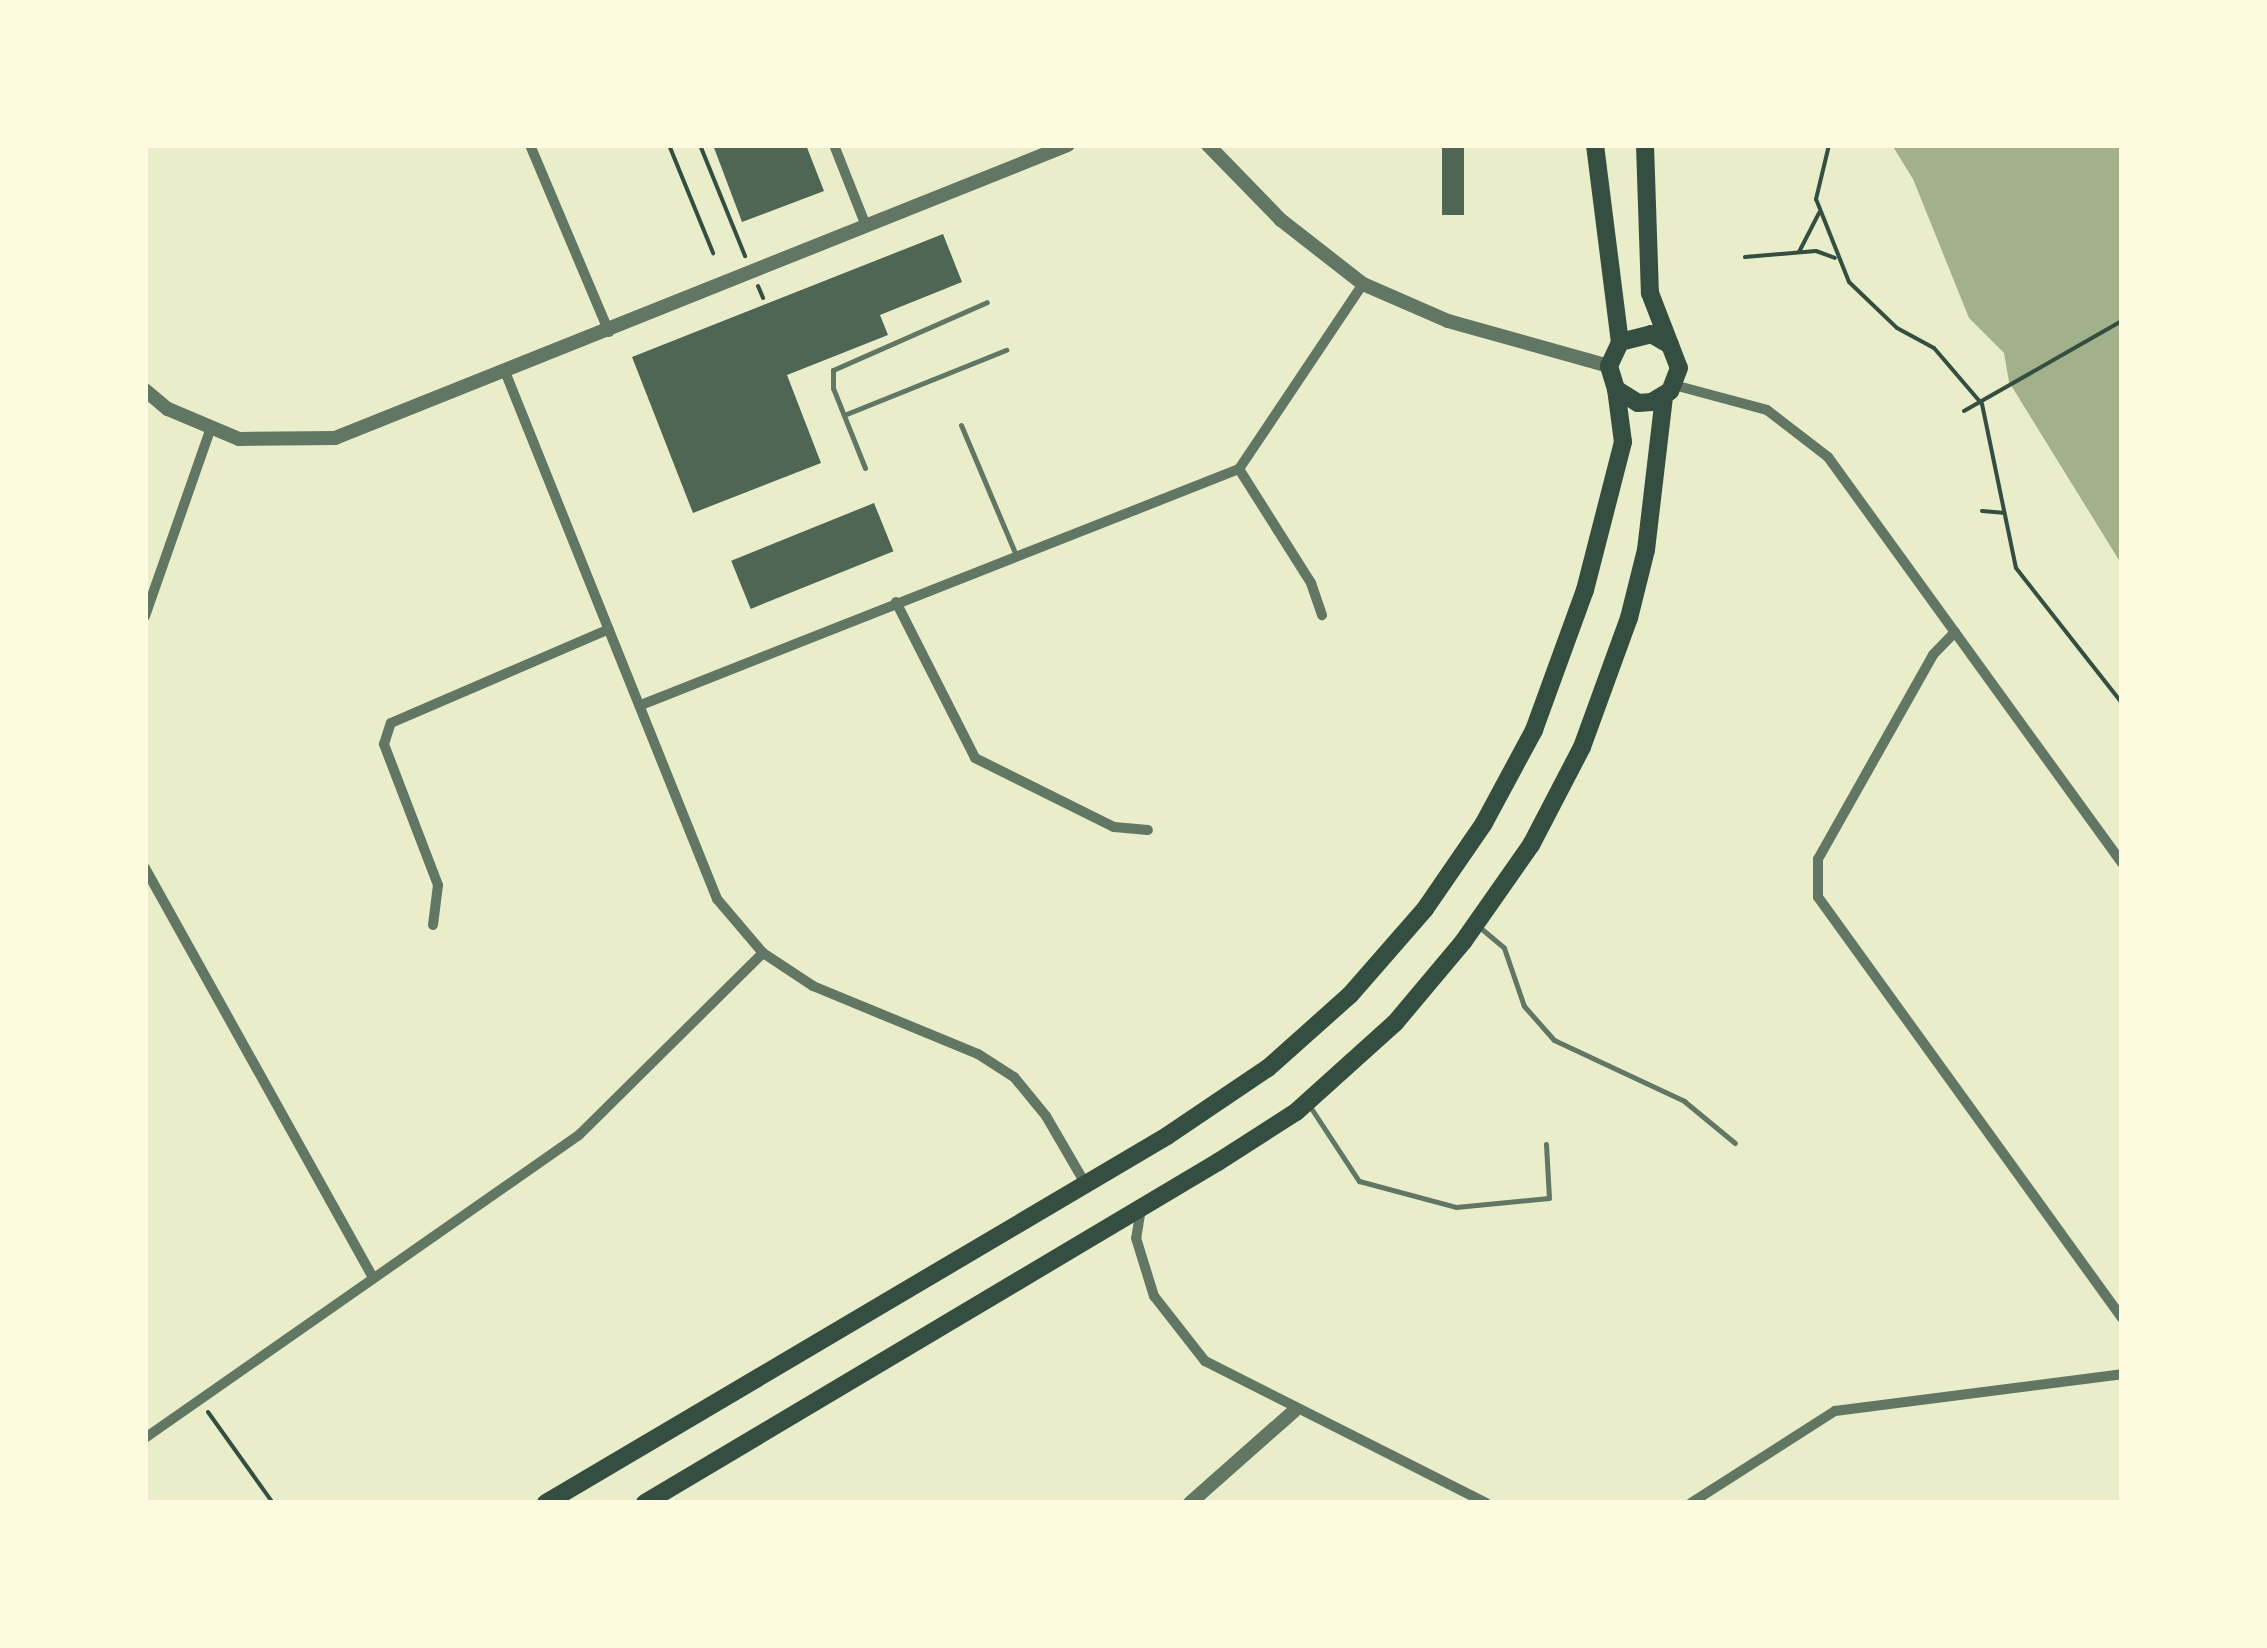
<!DOCTYPE html>
<html>
<head>
<meta charset="utf-8">
<style>
	body { margin:0 }
	#map { position:relative; width:2267px; height:1648px; overflow:hidden; background:#e9edc9; font-family:"Times New Roman",serif }
	div>[style] { position:absolute }
	[style*='--x'] { left:calc(var(--x)*1px); top:calc(var(--y)*1px); width:calc(var(--w)*1px); rotate:calc(var(--a)*1deg) }
	.water>* { inset:0; background:#a3b18a }
	.building>* { inset:0; background:#4f6655; transform-origin:0 0 }
	.path>* { height:4px; margin:-2px; padding:0 2px; transform-origin:2px; border-radius:2px; background:#344e41 }
	.service>* { height:5px; margin:-2.5px; padding:0 2.5px; transform-origin:2.5px; border-radius:2.5px; background:#617663 }
	.minor>* { height:10px; margin:-5px; padding:0 5px; transform-origin:5px; border-radius:5px; background:#617663 }
	.tertiary>* { height:14px; margin:-7px; padding:0 7px; transform-origin:7px; border-radius:7px; background:#617663 }
	.primary>* { height:18px; margin:-9px; padding:0 9px; transform-origin:9px; border-radius:9px; background:#344e41 }
	span { translate:-50% -50%; white-space:nowrap; text-align:center; line-height:1.15; -webkit-text-stroke:8px #fefae0; paint-order:stroke }
	.frame { position:absolute; inset:0; border:148px solid #fefae0; pointer-events:none }
</style>
</head>
<body>
<div id="map">
	<div class="water">
		<i style="clip-path:polygon(1892px 145px,2122px 145px,2122px 565px,2009px 382px,2004px 353px,1969px 318px,1913px 179px)"></i>
	</div>
	<div class="building">
		<i style="clip-path:polygon(713px 145px,806px 145px,824px 191px,742px 222px)"></i>
		<i style="left:1442px;top:145px;width:22px;height:70px"></i>
		<i style="clip-path:polygon(943px 234px,962px 282px,880px 315px,888px 335px,787px 375px,821px 463px,693px 513px,632px 357px)"></i>
		<i style="left:874px;top:503px;width:52px;height:154px;rotate:68deg"></i>
	</div>
	<div class="path">
		<i style="--x:669;--y:145;--w:117;--a:67.8"></i>
		<i style="--x:700;--y:145;--w:120;--a:67.9"></i>
		<i style="--x:1829;--y:145;--w:56;--a:103.5"></i>
		<i style="--x:1816;--y:199;--w:89;--a:68.3"></i>
		<i style="--x:1849;--y:282;--w:66;--a:43.8"></i>
		<i style="--x:1897;--y:328;--w:42;--a:28.4"></i>
		<i style="--x:1934;--y:348;--w:74;--a:49.4"></i>
		<i style="--x:1982;--y:404;--w:167;--a:78.3"></i>
		<i style="--x:2016;--y:568;--w:172;--a:51.9"></i>
		<i style="--x:1799;--y:252;--w:44;--a:-62.9"></i>
		<i style="--x:1745;--y:257;--w:71;--a:-4.8"></i>
		<i style="--x:1816;--y:251;--w:20;--a:20"></i>
		<i style="--x:758;--y:286;--w:13;--a:67"></i>
		<i style="--x:1964;--y:411;--w:182;--a:-29.7"></i>
		<i style="--x:1982;--y:511;--w:21;--a:5"></i>
		<i style="--x:208;--y:1412;--w:112;--a:54.5"></i>
	</div>
	<div class="service">
		<i style="--x:844;--y:415;--w:175;--a:-21.9"></i>
		<i style="--x:961;--y:425;--w:141;--a:67.1"></i>
		<i style="--x:865;--y:468;--w:86;--a:-111.8"></i>
		<i style="--x:833;--y:388;--w:18;--a:-90"></i>
		<i style="--x:833;--y:370;--w:168;--a:-23.8"></i>
		<i style="--x:1477;--y:925;--w:35;--a:40"></i>
		<i style="--x:1504;--y:948;--w:61;--a:71"></i>
		<i style="--x:1524;--y:1006;--w:45;--a:48.6"></i>
		<i style="--x:1554;--y:1040;--w:144;--a:25.1"></i>
		<i style="--x:1684;--y:1101;--w:66;--a:39.5"></i>
		<i style="--x:1309;--y:1105;--w:91;--a:56.7"></i>
		<i style="--x:1359;--y:1181;--w:100;--a:15"></i>
		<i style="--x:1456;--y:1207;--w:93;--a:-5.5"></i>
		<i style="--x:1549;--y:1198;--w:54;--a:-93.2"></i>
	</div>
	<div class="minor">
		<i style="--x:530;--y:145;--w:203;--a:67.1"></i>
		<i style="--x:834;--y:145;--w:87;--a:68.4"></i>
		<i style="--x:506;--y:374;--w:566;--a:68.1"></i>
		<i style="--x:717;--y:899;--w:71;--a:49.6"></i>
		<i style="--x:763;--y:953;--w:60;--a:33.4"></i>
		<i style="--x:813;--y:986;--w:178;--a:22.4"></i>
		<i style="--x:978;--y:1054;--w:43;--a:32.6"></i>
		<i style="--x:1014;--y:1077;--w:50;--a:50.6"></i>
		<i style="--x:1046;--y:1116;--w:78;--a:59.8"></i>
		<i style="--x:1674;--y:385;--w:96;--a:15"></i>
		<i style="--x:1767;--y:410;--w:77;--a:37.6"></i>
		<i style="--x:1828;--y:457;--w:501;--a:54.09"></i>
		<i style="--x:1239;--y:469;--w:135;--a:57.7"></i>
		<i style="--x:1311;--y:583;--w:34;--a:71"></i>
		<i style="--x:896;--y:602;--w:175;--a:63.1"></i>
		<i style="--x:975;--y:758;--w:155;--a:26.4"></i>
		<i style="--x:1114;--y:827;--w:34;--a:5"></i>
		<i style="--x:145;--y:616;--w:197;--a:-70.7"></i>
		<i style="--x:1955;--y:632;--w:32;--a:134"></i>
		<i style="--x:1933;--y:655;--w:234;--a:119.4"></i>
		<i style="--x:1818;--y:859;--w:38;--a:90"></i>
		<i style="--x:1818;--y:897;--w:519;--a:54.17"></i>
		<i style="--x:641;--y:705;--w:643;--a:-21.54"></i>
		<i style="--x:1239;--y:469;--w:223;--a:-56.2"></i>
		<i style="--x:145;--y:868;--w:469;--a:60.9"></i>
		<i style="--x:433;--y:925;--w:40;--a:-82.9"></i>
		<i style="--x:438;--y:885;--w:151;--a:-111"></i>
		<i style="--x:384;--y:744;--w:22;--a:-72"></i>
		<i style="--x:391;--y:723;--w:237;--a:-23.3"></i>
		<i style="--x:1141;--y:1208;--w:30;--a:99"></i>
		<i style="--x:1136;--y:1238;--w:61;--a:72.8"></i>
		<i style="--x:1154;--y:1296;--w:83;--a:51.9"></i>
		<i style="--x:1205;--y:1361;--w:315;--a:26.8"></i>
		<i style="--x:145;--y:1438;--w:529;--a:-34.92"></i>
		<i style="--x:579;--y:1135;--w:259;--a:-44.7"></i>
		<i style="--x:1691;--y:1503;--w:171;--a:-32.6"></i>
		<i style="--x:1835;--y:1411;--w:289;--a:-7.3"></i>
	</div>
	<div class="tertiary">
		<i style="--x:1208;--y:145;--w:105;--a:45.8"></i>
		<i style="--x:1281;--y:220;--w:104;--a:38"></i>
		<i style="--x:1363;--y:284;--w:93;--a:23.5"></i>
		<i style="--x:1448;--y:321;--w:167;--a:15.6"></i>
		<i style="--x:145;--y:390;--w:30;--a:40"></i>
		<i style="--x:168;--y:409;--w:77;--a:22.9"></i>
		<i style="--x:239;--y:439;--w:96;--a:-0.6"></i>
		<i style="--x:335;--y:438;--w:789;--a:-21.79"></i>
		<i style="--x:1190;--y:1503;--w:139;--a:-41.5"></i>
	</div>
	<div class="primary">
		<i style="--x:1595;--y:145;--w:199;--a:82.8"></i>
		<i style="--x:1645;--y:145;--w:148;--a:88.1"></i>
		<i style="--x:1650;--y:293;--w:80;--a:68.9"></i>
		<i style="--x:1679;--y:368;--w:25;--a:111"></i>
		<i style="--x:1670;--y:391;--w:21;--a:149"></i>
		<i style="--x:1652;--y:402;--w:14;--a:176"></i>
		<i style="--x:1638;--y:403;--w:26;--a:-148"></i>
		<i style="--x:1616;--y:389;--w:24;--a:-107"></i>
		<i style="--x:1609;--y:366;--w:26;--a:-65"></i>
		<i style="--x:1620;--y:342;--w:32;--a:-14"></i>
		<i style="--x:1651;--y:334;--w:22;--a:30"></i>
		<i style="--x:546;--y:1503;--w:721;--a:-30.58"></i>
		<i style="--x:1167;--y:1136;--w:122;--a:-34"></i>
		<i style="--x:1268;--y:1068;--w:110;--a:-41.7"></i>
		<i style="--x:1350;--y:995;--w:114;--a:-48.9"></i>
		<i style="--x:1425;--y:909;--w:104;--a:-55.5"></i>
		<i style="--x:1484;--y:823;--w:106;--a:-61.7"></i>
		<i style="--x:1534;--y:730;--w:149;--a:-70"></i>
		<i style="--x:1585;--y:590;--w:153;--a:-75.6"></i>
		<i style="--x:1623;--y:442;--w:53;--a:-97.5"></i>
		<i style="--x:645;--y:1503;--w:667;--a:-30.76"></i>
		<i style="--x:1218;--y:1162;--w:93;--a:-32.7"></i>
		<i style="--x:1296;--y:1112;--w:133;--a:-42"></i>
		<i style="--x:1395;--y:1023;--w:106;--a:-50"></i>
		<i style="--x:1463;--y:942;--w:118;--a:-55"></i>
		<i style="--x:1531;--y:845;--w:110;--a:-62.5"></i>
		<i style="--x:1582;--y:747;--w:137;--a:-70"></i>
		<i style="--x:1629;--y:618;--w:70;--a:-76"></i>
		<i style="--x:1646;--y:550;--w:155;--a:-83.3"></i>
	</div>
	<div class="frame"></div>
</div>
</body>
</html>
